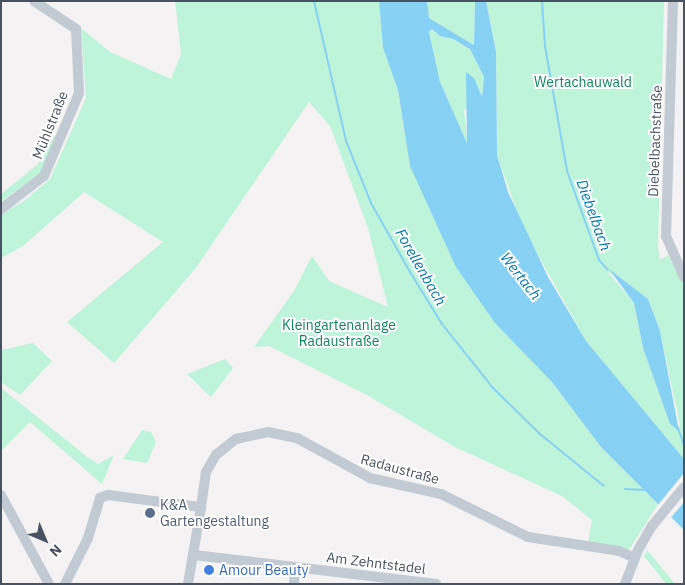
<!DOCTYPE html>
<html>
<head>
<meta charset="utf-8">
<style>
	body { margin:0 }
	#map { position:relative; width:685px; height:585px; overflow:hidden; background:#f4f2f2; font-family:"IBM Plex Sans",sans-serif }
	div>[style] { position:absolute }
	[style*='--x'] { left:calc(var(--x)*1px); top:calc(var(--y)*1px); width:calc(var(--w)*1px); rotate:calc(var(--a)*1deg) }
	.green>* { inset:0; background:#bef4d9 }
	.water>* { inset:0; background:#87d1f5 }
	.pier>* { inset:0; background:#f4f2f2 }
	.stream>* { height:2px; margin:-1px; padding:0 1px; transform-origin:1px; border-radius:1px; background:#87d1f5 }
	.minor>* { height:10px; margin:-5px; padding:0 5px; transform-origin:5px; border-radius:5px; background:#c2cad4 }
	.dots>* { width:14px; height:14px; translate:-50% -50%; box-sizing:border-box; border:2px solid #fff; border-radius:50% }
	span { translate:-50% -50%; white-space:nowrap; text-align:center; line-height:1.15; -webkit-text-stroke:4px #fff; paint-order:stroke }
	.park-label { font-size:14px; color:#0e8759 }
	.street-label { font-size:14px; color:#475262 }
	.service-label { font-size:14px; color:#4e5e75 }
	.left { translate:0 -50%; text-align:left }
	.shop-label { font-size:14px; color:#366cbe }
	.water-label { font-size:15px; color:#0179b3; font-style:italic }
	.frame { position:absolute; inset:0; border:2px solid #475262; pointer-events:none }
	.north { position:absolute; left:20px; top:515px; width:50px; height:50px; -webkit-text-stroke:4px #fff; paint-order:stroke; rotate:135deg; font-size:14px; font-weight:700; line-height:20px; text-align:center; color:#475262 }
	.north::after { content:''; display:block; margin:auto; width:18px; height:22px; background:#475262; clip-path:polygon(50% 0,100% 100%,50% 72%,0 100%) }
</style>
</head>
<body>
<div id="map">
	<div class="green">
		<i style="clip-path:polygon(175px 1px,379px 1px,383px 48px,398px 90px,410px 166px,552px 382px,601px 447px,658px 504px,629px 550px,588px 543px,592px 520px,562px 496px,455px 447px,367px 395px,269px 346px,254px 347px,294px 291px,312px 256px,329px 281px,388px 307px,368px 228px,330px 126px,309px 102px,195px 269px,114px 363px,67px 322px,163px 242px,84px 192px,23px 246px,1px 258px,1px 214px,24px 201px,50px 179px,86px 98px,81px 28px,110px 52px,171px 79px,181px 54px)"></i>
		<i style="clip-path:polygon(427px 1px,475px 1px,474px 45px,429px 18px)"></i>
		<i style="clip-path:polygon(evenodd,486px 1px,664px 1px,658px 245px,660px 260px,668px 255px,684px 284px,684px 459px,586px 341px,522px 226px,497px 155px,496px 52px,486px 1px,607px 271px,648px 299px,660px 331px,680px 425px,678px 430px,670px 424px,643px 348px,634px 303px,607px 271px)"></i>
		<i style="clip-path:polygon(432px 29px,440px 36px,453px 39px,470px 49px,484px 77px,482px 98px,464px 110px,468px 145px,440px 82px,429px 32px)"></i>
		<i style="clip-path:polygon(55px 135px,59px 138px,44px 170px,1px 202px,1px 194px,38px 164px)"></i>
		<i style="clip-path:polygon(33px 343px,52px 361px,20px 395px,1px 382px,1px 350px)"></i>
		<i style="clip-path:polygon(225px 359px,233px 368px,211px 397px,187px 374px)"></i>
		<i style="clip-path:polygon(1px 388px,90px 459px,98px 464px,114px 455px,102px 484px,30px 422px,1px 451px)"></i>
		<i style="clip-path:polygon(142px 430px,151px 432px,156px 442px,147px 463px,123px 459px)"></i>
		<i style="clip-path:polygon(647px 550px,675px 584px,666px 584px,644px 556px)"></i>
	</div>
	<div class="water">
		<i style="clip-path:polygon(evenodd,379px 1px,427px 1px,429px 18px,474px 45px,475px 1px,486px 1px,496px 52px,497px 155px,508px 192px,548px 277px,586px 341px,684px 459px,684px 530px,601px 447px,552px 382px,495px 323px,456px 267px,410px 166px,398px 90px,383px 48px,379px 1px,432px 29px,440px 36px,453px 39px,470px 49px,484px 77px,482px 97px,474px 78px,466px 72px,467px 143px,440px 82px,429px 32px,432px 29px)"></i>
		<i style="clip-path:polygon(609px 269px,648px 299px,660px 331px,679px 431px,670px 424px,643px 348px,634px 303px)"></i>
	</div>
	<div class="pier">
		<i style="clip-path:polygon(684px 473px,684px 502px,670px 519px,657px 506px)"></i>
	</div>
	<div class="stream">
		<i style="--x:314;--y:1;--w:144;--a:77.1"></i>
		<i style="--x:346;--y:141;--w:67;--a:68"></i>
		<i style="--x:371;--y:203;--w:79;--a:60.5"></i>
		<i style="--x:410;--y:272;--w:61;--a:58.4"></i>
		<i style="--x:442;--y:324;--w:82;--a:51.4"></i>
		<i style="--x:493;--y:388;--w:66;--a:44.4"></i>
		<i style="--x:540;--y:434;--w:82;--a:39.1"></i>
		<i style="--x:542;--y:1;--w:45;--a:86.2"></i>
		<i style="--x:545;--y:46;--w:127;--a:80"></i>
		<i style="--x:567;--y:171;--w:95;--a:70.2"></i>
		<i style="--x:599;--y:260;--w:13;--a:48"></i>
		<i style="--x:678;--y:428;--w:18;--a:71"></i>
		<i style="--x:625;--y:489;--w:20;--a:3"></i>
	</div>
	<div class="minor">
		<i style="--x:673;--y:1;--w:235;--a:91.7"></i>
		<i style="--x:666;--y:236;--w:45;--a:66.3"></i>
		<i style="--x:1;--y:209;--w:54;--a:-37.5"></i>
		<i style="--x:44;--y:176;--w:90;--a:-67.1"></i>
		<i style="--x:79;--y:93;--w:64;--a:-92.7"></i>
		<i style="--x:76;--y:29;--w:50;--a:-146.3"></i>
		<i style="--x:1;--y:495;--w:101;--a:61.7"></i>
		<i style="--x:194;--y:555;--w:244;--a:6.8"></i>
		<i style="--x:65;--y:584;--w:51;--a:-63.4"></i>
		<i style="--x:88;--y:538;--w:42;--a:-73.3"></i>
		<i style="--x:100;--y:498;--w:9;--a:-21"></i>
		<i style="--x:108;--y:495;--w:94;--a:7.4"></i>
		<i style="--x:201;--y:507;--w:35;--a:-82"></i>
		<i style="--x:206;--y:472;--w:20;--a:-60"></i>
		<i style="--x:216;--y:455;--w:26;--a:-39"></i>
		<i style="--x:236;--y:439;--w:33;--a:-12"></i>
		<i style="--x:268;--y:432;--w:30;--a:12"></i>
		<i style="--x:297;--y:438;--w:83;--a:28.7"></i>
		<i style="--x:370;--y:478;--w:73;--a:12.7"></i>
		<i style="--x:441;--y:494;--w:97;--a:26.3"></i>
		<i style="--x:528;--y:537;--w:92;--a:8.7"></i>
		<i style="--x:619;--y:551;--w:17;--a:24"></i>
		<i style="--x:188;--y:584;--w:78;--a:-80.4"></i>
		<i style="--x:294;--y:584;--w:17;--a:-87"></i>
		<i style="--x:625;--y:584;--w:36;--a:-69"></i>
		<i style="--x:638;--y:550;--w:28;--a:-60"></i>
		<i style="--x:652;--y:526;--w:50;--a:-50.6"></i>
	</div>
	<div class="dots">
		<i style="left:150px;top:513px;background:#5c6f8a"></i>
		<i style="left:209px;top:570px;background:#3f7fe0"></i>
	</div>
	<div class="park-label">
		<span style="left:583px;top:82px">Wertachauwald</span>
		<span style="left:339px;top:333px">Kleingartenanlage<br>Radaustraße</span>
	</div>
	<div class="street-label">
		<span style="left:50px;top:125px;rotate:-68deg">Mühlstraße</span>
		<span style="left:655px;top:141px;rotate:-88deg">Diebelbachstraße</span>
		<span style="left:400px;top:469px;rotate:15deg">Radaustraße</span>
		<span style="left:376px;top:563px;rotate:7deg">Am Zehntstadel</span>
	</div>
	<div class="service-label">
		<span class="left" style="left:160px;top:513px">K&amp;A<br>Gartengestaltung</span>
	</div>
	<div class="shop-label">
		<span class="left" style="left:219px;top:570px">Amour Beauty</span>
	</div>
	<div class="water-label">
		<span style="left:594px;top:215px;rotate:70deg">Diebelbach</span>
		<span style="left:421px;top:267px;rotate:60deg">Forellenbach</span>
		<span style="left:521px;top:276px;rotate:52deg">Wertach</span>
	</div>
	<div class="frame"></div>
	<div class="north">N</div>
</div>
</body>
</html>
